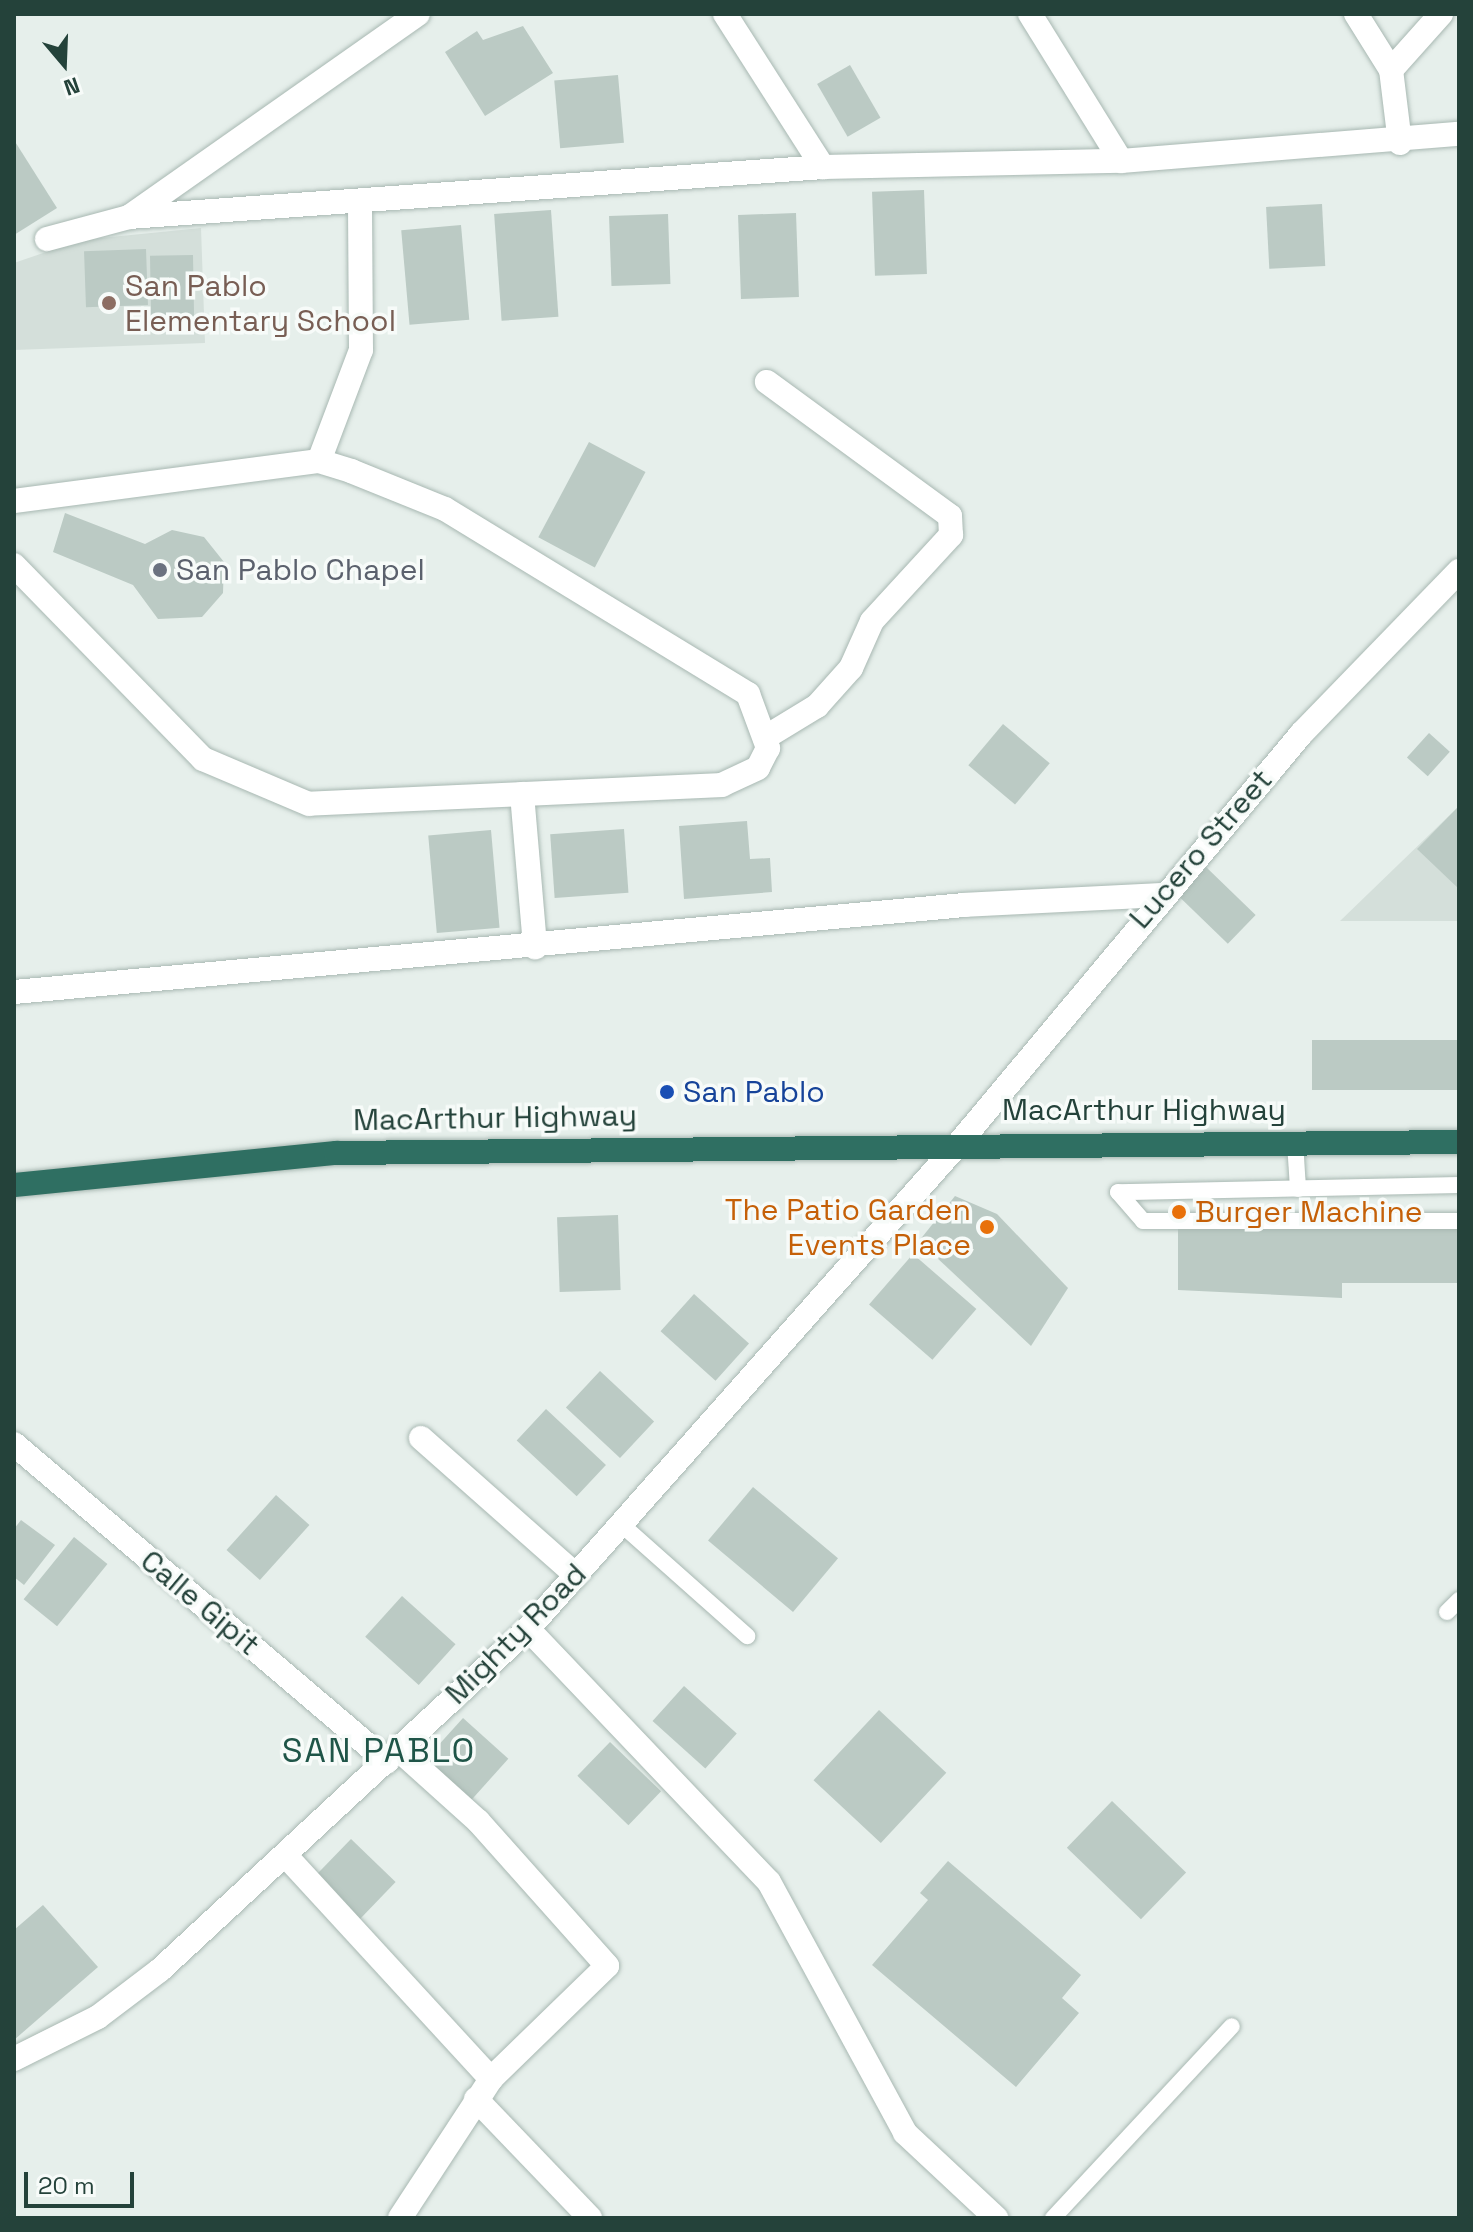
<!DOCTYPE html>
<html>
<head>
<meta charset="utf-8">
<style>
	body { margin:0 }
	#map { position:relative; width:1473px; height:2232px; overflow:hidden; background:#e6efeb; font-family:"Space Grotesk",sans-serif }
	div>[style] { position:absolute }
	[style*='--x'] { left:calc(var(--x)*1px); top:calc(var(--y)*1px); width:calc(var(--w)*1px); rotate:calc(var(--a)*1deg) }
	.built>* { inset:0; background:#d4dfda }
	.building>* { inset:0; background:#bbcac4; transform-origin:0 0 }
	.roads { filter:drop-shadow(0 0 2px #a8b8b2) drop-shadow(0 0 2px #a8b8b2) }
	.lane>* { height:16px; margin:-8px; padding:0 8px; transform-origin:8px; border-radius:8px; background:#fff }
	.street>* { height:24px; margin:-12px; padding:0 12px; transform-origin:12px; border-radius:12px; background:#fff }
	.secondary>* { height:24px; margin:-12px; padding:0 12px; transform-origin:12px; border-radius:12px; background:#fff }
	.highway>* { height:24px; margin:-12px; padding:0 12px; transform-origin:12px; border-radius:12px; background:#2f6f62 }
	.dots>* { width:22px; height:22px; translate:-50% -50%; box-sizing:border-box; border:4px solid #f7fbf9; border-radius:50% }
	span { translate:-50% -50%; white-space:nowrap; text-align:center; line-height:1.15; -webkit-text-stroke:7px #f7fbf9; paint-order:stroke }
	.education-label { font-size:30px; color:#785e54 }
	.left { translate:0 -50%; text-align:left }
	.worship-label { font-size:30px; color:#5b616d }
	.street-label { font-size:30px; color:#24423a }
	.transit-label { font-size:30px; color:#164399 }
	.food-label { font-size:30px; color:#c56008 }
	.right { translate:-100% -50%; text-align:right }
	.quarter-label { font-size:34px; color:#1f5548; letter-spacing:2px }
	.frame { position:absolute; inset:0; border:16px solid #24423a; pointer-events:none }
	.north { position:absolute; left:24px; top:24px; width:80px; height:80px; -webkit-text-stroke:6px #f7fbf9; paint-order:stroke; rotate:161deg; font-size:22px; font-weight:700; line-height:32px; text-align:center; color:#24423a }
	.north::after { content:''; display:block; margin:auto; width:28px; height:36px; background:#24423a; clip-path:polygon(50% 0,100% 100%,50% 72%,0 100%) }
	.scale { position:absolute; left:24px; top:2172px; width:110px; height:36px; box-sizing:border-box; border:4px solid #24423a; border-top:0; padding-left:10px; font-size:24px; line-height:28px; white-space:nowrap; color:#24423a; -webkit-text-stroke:6px #f7fbf9; paint-order:stroke }
</style>
</head>
<body>
<div id="map">
	<div class="built">
		<i style="clip-path:polygon(201px 228px,205px 343px,14px 350px,14px 263px,81px 240px)"></i>
		<i style="clip-path:polygon(1459px 806px,1459px 921px,1340px 921px)"></i>
	</div>
	<div class="building">
		<i style="clip-path:polygon(523px 26px,553px 73px,485px 116px,445px 52px,477px 31px,483px 40px)"></i>
		<i style="left:850px;top:65px;width:61px;height:38px;rotate:60deg"></i>
		<i style="left:618px;top:75px;width:68px;height:64px;rotate:85deg"></i>
		<i style="clip-path:polygon(14px 140px,57px 208px,14px 235px)"></i>
		<i style="left:924px;top:190px;width:84px;height:52px;rotate:88deg"></i>
		<i style="left:1322px;top:204px;width:62px;height:56px;rotate:87deg"></i>
		<i style="left:551px;top:210px;width:107px;height:57px;rotate:86deg"></i>
		<i style="left:796px;top:213px;width:84px;height:58px;rotate:88deg"></i>
		<i style="left:668px;top:214px;width:70px;height:59px;rotate:88deg"></i>
		<i style="left:461px;top:225px;width:95px;height:60px;rotate:85deg"></i>
		<i style="left:146px;top:249px;width:56px;height:62px;rotate:88deg"></i>
		<i style="left:193px;top:255px;width:73px;height:43px;rotate:89deg"></i>
		<i style="left:589px;top:442px;width:64px;height:108px;rotate:28deg"></i>
		<i style="clip-path:polygon(65px 513px,145px 544px,172px 530px,204px 537px,224px 562px,223px 593px,202px 617px,158px 619px,133px 585px,53px 552px)"></i>
		<i style="left:1003px;top:724px;width:61px;height:54px;rotate:40deg"></i>
		<i style="left:1429px;top:733px;width:28px;height:33px;rotate:42deg"></i>
		<i style="clip-path:polygon(1459px 806px,1459px 889px,1417px 849px)"></i>
		<i style="clip-path:polygon(747px 821px,750px 859px,770px 858px,772px 892px,684px 899px,679px 826px)"></i>
		<i style="left:624px;top:829px;width:64px;height:74px;rotate:86deg"></i>
		<i style="left:491px;top:830px;width:98px;height:63px;rotate:85deg"></i>
		<i style="left:1206px;top:867px;width:69px;height:40px;rotate:44deg"></i>
		<i style="left:1312px;top:1040px;width:147px;height:50px"></i>
		<i style="clip-path:polygon(955px 1196px,997px 1214px,1068px 1288px,1031px 1346px,919px 1241px)"></i>
		<i style="left:618px;top:1215px;width:75px;height:61px;rotate:88deg"></i>
		<i style="clip-path:polygon(1459px 1223px,1459px 1283px,1342px 1283px,1342px 1298px,1178px 1290px,1178px 1224px)"></i>
		<i style="left:913px;top:1254px;width:84px;height:67px;rotate:41deg"></i>
		<i style="left:694px;top:1294px;width:74px;height:50px;rotate:42deg"></i>
		<i style="left:600px;top:1371px;width:74px;height:50px;rotate:43deg"></i>
		<i style="left:546px;top:1409px;width:82px;height:43px;rotate:43deg"></i>
		<i style="left:753px;top:1487px;width:111px;height:70px;rotate:40deg"></i>
		<i style="left:276px;top:1495px;width:45px;height:74px;rotate:42deg"></i>
		<i style="clip-path:polygon(21px 1520px,55px 1545px,24px 1585px,14px 1577px,14px 1529px)"></i>
		<i style="left:74px;top:1537px;width:43px;height:80px;rotate:39deg"></i>
		<i style="left:402px;top:1596px;width:72px;height:55px;rotate:42deg"></i>
		<i style="left:684px;top:1686px;width:71px;height:47px;rotate:42deg"></i>
		<i style="left:879px;top:1710px;width:92px;height:96px;rotate:43deg"></i>
		<i style="left:463px;top:1718px;width:61px;height:56px;rotate:42deg"></i>
		<i style="left:610px;top:1742px;width:71px;height:47px;rotate:44deg"></i>
		<i style="left:1112px;top:1801px;width:103px;height:65px;rotate:44deg"></i>
		<i style="left:351px;top:1839px;width:62px;height:54px;rotate:44deg"></i>
		<i style="clip-path:polygon(948px 1861px,1081px 1975px,1062px 1998px,1079px 2013px,1016px 2087px,872px 1965px,928px 1900px,920px 1893px)"></i>
		<i style="clip-path:polygon(43px 1905px,98px 1967px,14px 2040px,14px 1930px)"></i>
	</div>
	<div class="roads">
		<div class="lane">
			<i style="--x:1295;--y:1142;--w:47;--a:86.3"></i>
			<i style="--x:1459;--y:1185;--w:341;--a:178.8"></i>
			<i style="--x:1118;--y:1192;--w:38;--a:49"></i>
			<i style="--x:1143;--y:1221;--w:316;--a:0"></i>
			<i style="--x:621;--y:1524;--w:169;--a:41.6"></i>
			<i style="--x:1447;--y:1612;--w:17;--a:-45"></i>
			<i style="--x:1053;--y:2218;--w:262;--a:-47"></i>
		</div>
		<div class="street">
			<i style="--x:725;--y:14;--w:182;--a:57.4"></i>
			<i style="--x:1030;--y:14;--w:173;--a:58.2"></i>
			<i style="--x:1356;--y:14;--w:66;--a:58"></i>
			<i style="--x:1400;--y:143;--w:74;--a:-97"></i>
			<i style="--x:1391;--y:70;--w:75;--a:-48.2"></i>
			<i style="--x:129;--y:217;--w:353;--a:-35.1"></i>
			<i style="--x:47;--y:239;--w:85;--a:-15"></i>
			<i style="--x:129;--y:217;--w:696;--a:-4.12"></i>
			<i style="--x:823;--y:167;--w:298;--a:-1.2"></i>
			<i style="--x:1121;--y:161;--w:339;--a:-4.6"></i>
			<i style="--x:319;--y:461;--w:119;--a:-69.3"></i>
			<i style="--x:361;--y:350;--w:145;--a:-90.4"></i>
			<i style="--x:14;--y:501;--w:308;--a:-7.5"></i>
			<i style="--x:319;--y:461;--w:34;--a:17"></i>
			<i style="--x:351;--y:471;--w:101;--a:22"></i>
			<i style="--x:445;--y:509;--w:355;--a:31.4"></i>
			<i style="--x:748;--y:694;--w:58;--a:69.7"></i>
			<i style="--x:768;--y:748;--w:22;--a:117"></i>
			<i style="--x:758;--y:768;--w:40;--a:155"></i>
			<i style="--x:722;--y:785;--w:413;--a:177.4"></i>
			<i style="--x:309;--y:804;--w:115;--a:-157"></i>
			<i style="--x:203;--y:759;--w:271;--a:-134.3"></i>
			<i style="--x:766;--y:737;--w:60;--a:-31.3"></i>
			<i style="--x:817;--y:706;--w:51;--a:-48.2"></i>
			<i style="--x:851;--y:668;--w:51;--a:-65.9"></i>
			<i style="--x:872;--y:621;--w:117;--a:-47.4"></i>
			<i style="--x:951;--y:535;--w:19;--a:-93"></i>
			<i style="--x:950;--y:516;--w:227;--a:-143.8"></i>
			<i style="--x:522;--y:794;--w:154;--a:85.1"></i>
			<i style="--x:14;--y:992;--w:954;--a:-5.23"></i>
			<i style="--x:964;--y:905;--w:196;--a:-2.9"></i>
			<i style="--x:421;--y:1438;--w:207;--a:41.5"></i>
			<i style="--x:14;--y:1444;--w:490;--a:40.4"></i>
			<i style="--x:528;--y:1629;--w:349;--a:46.4"></i>
			<i style="--x:769;--y:1882;--w:285;--a:61.5"></i>
			<i style="--x:905;--y:2133;--w:125;--a:43"></i>
			<i style="--x:398;--y:1749;--w:108;--a:42"></i>
			<i style="--x:478;--y:1821;--w:194;--a:48.3"></i>
			<i style="--x:607;--y:1966;--w:162;--a:135.8"></i>
			<i style="--x:491;--y:2079;--w:166;--a:123.2"></i>
			<i style="--x:286;--y:1856;--w:303;--a:47.4"></i>
			<i style="--x:476;--y:2099;--w:165;--a:46.2"></i>
		</div>
		<div class="secondary">
			<i style="--x:14;--y:2059;--w:94;--a:-26.6"></i>
			<i style="--x:98;--y:2017;--w:78;--a:-37.2"></i>
			<i style="--x:160;--y:1970;--w:502;--a:-42.82"></i>
			<i style="--x:528;--y:1629;--w:651;--a:-48.42"></i>
			<i style="--x:960;--y:1142;--w:533;--a:-50.1"></i>
			<i style="--x:1302;--y:733;--w:226;--a:-45.9"></i>
		</div>
		<div class="highway">
			<i style="--x:14;--y:1185;--w:324;--a:-5.7"></i>
			<i style="--x:336;--y:1153;--w:1123;--a:-0.56"></i>
		</div>
	</div>
	<div class="dots">
		<i style="left:109px;top:303px;background:#8d6e63"></i>
		<i style="left:160px;top:570px;background:#6b7280"></i>
		<i style="left:667px;top:1092px;background:#1a4fb4"></i>
		<i style="left:1179px;top:1212px;background:#e8710a"></i>
		<i style="left:987px;top:1227px;background:#e8710a"></i>
	</div>
	<div class="education-label">
		<span class="left" style="left:125px;top:303px">San Pablo<br>Elementary School</span>
	</div>
	<div class="worship-label">
		<span class="left" style="left:176px;top:570px">San Pablo Chapel</span>
	</div>
	<div class="street-label">
		<span style="left:1201px;top:849px;rotate:-49deg">Lucero Street</span>
		<span style="left:1144px;top:1110px">MacArthur Highway</span>
		<span style="left:495px;top:1118px;rotate:-1deg">MacArthur Highway</span>
		<span style="left:200px;top:1603px;rotate:40deg">Calle Gipit</span>
		<span style="left:516px;top:1634px;rotate:-45deg">Mighty Road</span>
	</div>
	<div class="transit-label">
		<span class="left" style="left:683px;top:1092px">San Pablo</span>
	</div>
	<div class="food-label">
		<span class="right" style="left:971px;top:1227px">The Patio Garden<br>Events Place</span>
		<span class="left" style="left:1195px;top:1212px">Burger Machine</span>
	</div>
	<div class="quarter-label">
		<span style="left:379px;top:1751px">SAN PABLO</span>
	</div>
	<div class="frame"></div>
	<div class="north">N</div>
	<div class="scale">20 m</div>
</div>
</body>
</html>
